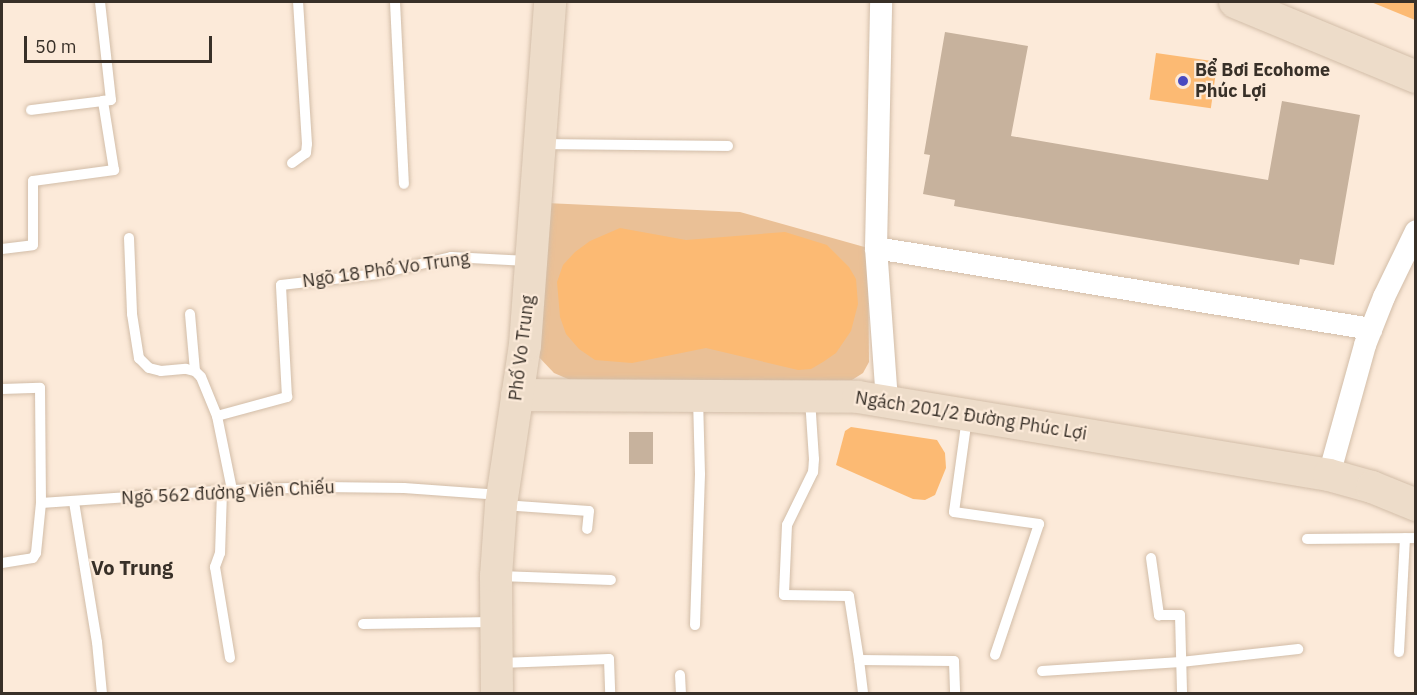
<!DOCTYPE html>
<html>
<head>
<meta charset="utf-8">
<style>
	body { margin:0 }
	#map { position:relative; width:1417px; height:695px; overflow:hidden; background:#fcead9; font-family:"IBM Plex Sans",sans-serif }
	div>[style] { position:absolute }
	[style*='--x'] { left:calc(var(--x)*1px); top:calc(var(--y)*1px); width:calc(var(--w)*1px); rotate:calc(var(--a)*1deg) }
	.green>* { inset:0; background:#eac096 }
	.water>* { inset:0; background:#fcba73; transform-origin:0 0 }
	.building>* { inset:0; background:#c7b29d; transform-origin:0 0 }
	.roads { filter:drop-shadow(0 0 2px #d2bda8) drop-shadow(0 0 2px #d2bda8) }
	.lane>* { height:10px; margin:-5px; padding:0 5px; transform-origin:5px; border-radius:5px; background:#fff }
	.street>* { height:22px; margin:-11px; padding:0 11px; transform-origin:11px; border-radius:11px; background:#fff }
	.secondary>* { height:32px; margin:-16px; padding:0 16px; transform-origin:16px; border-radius:16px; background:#eddcc9 }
	.dots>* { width:16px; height:16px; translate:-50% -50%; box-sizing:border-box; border:3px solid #fcead9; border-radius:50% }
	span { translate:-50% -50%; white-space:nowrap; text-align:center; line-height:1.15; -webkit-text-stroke:4.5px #fcead9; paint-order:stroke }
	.poi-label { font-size:18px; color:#383028; font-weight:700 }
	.left { translate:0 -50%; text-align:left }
	.street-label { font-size:18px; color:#383028 }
	.neighbourhood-label { font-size:20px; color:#383028; font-weight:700 }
	.frame { position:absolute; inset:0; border:3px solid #383028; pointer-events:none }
	.scale { position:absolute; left:24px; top:36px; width:188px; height:27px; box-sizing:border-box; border:3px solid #383028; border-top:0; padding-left:8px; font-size:18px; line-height:21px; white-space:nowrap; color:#383028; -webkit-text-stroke:4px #fcead9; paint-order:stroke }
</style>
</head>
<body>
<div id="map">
	<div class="green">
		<i style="clip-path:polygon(546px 203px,740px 212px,868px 248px,869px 362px,863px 373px,852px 380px,575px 382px,554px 373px,536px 354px)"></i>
	</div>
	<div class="water">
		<i style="clip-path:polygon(1371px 2px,1415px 2px,1415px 20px)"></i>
		<i style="left:1156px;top:53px;width:62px;height:47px;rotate:8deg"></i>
		<i style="clip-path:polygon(620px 228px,686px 240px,785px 232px,827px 245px,849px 267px,856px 279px,858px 304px,851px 331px,836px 353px,823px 362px,811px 369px,798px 370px,706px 348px,632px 363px,595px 360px,579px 349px,566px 334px,560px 317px,557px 282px,563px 265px,575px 252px,590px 241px)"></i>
		<i style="clip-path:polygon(851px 427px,937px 440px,945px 453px,946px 468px,935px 495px,925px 500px,913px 499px,836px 465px,845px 431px)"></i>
	</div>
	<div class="building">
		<i style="clip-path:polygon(945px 32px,1028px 46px,1011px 136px,1268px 180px,1282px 101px,1360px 115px,1334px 265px,1300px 259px,1299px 265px,1057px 224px,954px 206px,955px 200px,923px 194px,930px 155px,924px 154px)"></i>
		<i style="left:629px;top:432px;width:24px;height:32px"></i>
	</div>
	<div class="roads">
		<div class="lane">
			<i style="--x:395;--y:2;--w:182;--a:87.2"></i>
			<i style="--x:31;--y:110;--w:73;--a:-7.1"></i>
			<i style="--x:543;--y:144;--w:185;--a:0.6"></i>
			<i style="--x:292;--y:163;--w:17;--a:-36"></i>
			<i style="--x:306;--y:153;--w:9;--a:-84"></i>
			<i style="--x:307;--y:144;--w:142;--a:-93.6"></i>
			<i style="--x:129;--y:238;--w:76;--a:87.7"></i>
			<i style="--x:132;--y:314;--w:45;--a:81"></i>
			<i style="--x:139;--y:358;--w:14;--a:45"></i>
			<i style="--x:149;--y:368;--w:12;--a:14"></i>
			<i style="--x:161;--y:371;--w:25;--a:-5"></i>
			<i style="--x:186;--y:369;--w:9;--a:13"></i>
			<i style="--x:195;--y:371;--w:8;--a:45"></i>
			<i style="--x:201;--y:377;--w:42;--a:67.7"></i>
			<i style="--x:217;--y:416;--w:76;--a:78.5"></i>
			<i style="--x:2;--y:249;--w:31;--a:-7"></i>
			<i style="--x:33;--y:245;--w:64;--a:-90"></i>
			<i style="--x:33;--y:181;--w:82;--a:-7.7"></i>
			<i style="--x:114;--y:170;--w:70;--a:-99.1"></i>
			<i style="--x:103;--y:101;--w:8;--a:-7"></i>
			<i style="--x:111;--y:100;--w:99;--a:-96.4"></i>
			<i style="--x:190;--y:314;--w:57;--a:85"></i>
			<i style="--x:2;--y:389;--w:38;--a:-2"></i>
			<i style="--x:40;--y:388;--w:115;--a:89.5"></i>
			<i style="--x:810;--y:399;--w:60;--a:86.2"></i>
			<i style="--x:814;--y:459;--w:13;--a:94"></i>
			<i style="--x:813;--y:472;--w:59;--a:116.1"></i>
			<i style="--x:787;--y:525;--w:70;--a:92.5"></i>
			<i style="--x:784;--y:595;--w:65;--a:0.9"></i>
			<i style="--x:849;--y:596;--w:65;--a:81.1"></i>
			<i style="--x:859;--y:660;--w:95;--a:0.6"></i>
			<i style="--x:954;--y:661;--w:33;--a:88"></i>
			<i style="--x:217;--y:416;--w:73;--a:-15.2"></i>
			<i style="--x:287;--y:397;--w:112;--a:-93.1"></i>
			<i style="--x:281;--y:285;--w:97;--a:-6.5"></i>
			<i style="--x:377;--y:274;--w:76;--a:-12.9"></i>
			<i style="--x:451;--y:257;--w:77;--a:3"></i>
			<i style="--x:967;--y:418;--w:95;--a:97.9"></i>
			<i style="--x:954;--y:512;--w:86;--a:8"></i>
			<i style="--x:1039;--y:524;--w:138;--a:108.6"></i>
			<i style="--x:222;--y:491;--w:62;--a:91.8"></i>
			<i style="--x:220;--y:553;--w:15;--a:110"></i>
			<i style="--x:215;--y:567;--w:92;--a:80.6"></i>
			<i style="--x:74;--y:502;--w:142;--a:80.7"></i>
			<i style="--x:97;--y:642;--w:52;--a:84.5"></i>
			<i style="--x:503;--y:505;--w:86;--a:4"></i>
			<i style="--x:589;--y:511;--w:18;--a:96"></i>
			<i style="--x:1307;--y:539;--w:109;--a:-0.5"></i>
			<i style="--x:1151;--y:558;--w:58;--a:82"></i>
			<i style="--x:1159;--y:615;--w:21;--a:0"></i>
			<i style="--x:1180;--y:615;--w:79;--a:88.5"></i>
			<i style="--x:2;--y:563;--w:31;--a:-9"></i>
			<i style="--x:33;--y:558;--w:6;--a:-59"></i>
			<i style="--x:36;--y:553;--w:50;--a:-84.3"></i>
			<i style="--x:41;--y:503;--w:191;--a:-3.9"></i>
			<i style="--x:232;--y:490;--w:89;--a:-1.9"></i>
			<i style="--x:321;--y:487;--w:83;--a:0.7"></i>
			<i style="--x:404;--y:488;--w:97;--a:4.1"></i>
			<i style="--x:499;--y:576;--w:112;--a:2"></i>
			<i style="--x:363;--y:624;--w:130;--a:-0.9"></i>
			<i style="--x:695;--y:625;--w:151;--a:-88.1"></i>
			<i style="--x:700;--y:474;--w:75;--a:-91.5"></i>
			<i style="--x:1399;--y:652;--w:114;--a:-87"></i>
			<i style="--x:859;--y:660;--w:32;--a:83"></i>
			<i style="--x:500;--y:663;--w:109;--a:-2.1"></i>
			<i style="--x:609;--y:659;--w:35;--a:88"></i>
			<i style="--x:1042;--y:671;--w:139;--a:-3.7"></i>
			<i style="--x:1181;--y:662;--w:118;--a:-6.3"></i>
			<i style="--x:680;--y:675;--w:19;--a:87"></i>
		</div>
		<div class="street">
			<i style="--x:876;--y:248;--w:246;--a:-88.8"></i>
			<i style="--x:887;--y:401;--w:153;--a:-94.1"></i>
			<i style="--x:876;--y:248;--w:502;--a:9.29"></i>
			<i style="--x:1329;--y:475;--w:135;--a:-74.5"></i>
			<i style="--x:1365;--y:345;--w:52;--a:-68.4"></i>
			<i style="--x:1384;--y:297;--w:73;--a:-64.1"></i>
		</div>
		<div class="secondary">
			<i style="--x:1235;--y:2;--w:196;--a:22.5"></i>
			<i style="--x:517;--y:395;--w:341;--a:0.3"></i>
			<i style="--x:858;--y:397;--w:477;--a:9.4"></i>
			<i style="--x:1329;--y:475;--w:45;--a:15.6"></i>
			<i style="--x:1372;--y:487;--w:48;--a:22.2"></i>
			<i style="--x:497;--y:694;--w:118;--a:-90.5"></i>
			<i style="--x:496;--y:576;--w:71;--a:-86"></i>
			<i style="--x:501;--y:505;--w:162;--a:-81.5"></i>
			<i style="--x:525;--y:345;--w:344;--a:-85.8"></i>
		</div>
	</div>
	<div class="dots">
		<i style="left:1183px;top:81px;background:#494ac0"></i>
	</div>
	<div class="poi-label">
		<span class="left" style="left:1195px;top:81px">Bể Bơi Ecohome<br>Phúc Lợi</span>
	</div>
	<div class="street-label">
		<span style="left:386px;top:270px;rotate:-8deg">Ngõ 18 Phố Vo Trung</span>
		<span style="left:522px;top:348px;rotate:-83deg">Phố Vo Trung</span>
		<span style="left:971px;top:416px;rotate:9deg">Ngách 201/2 Đường Phúc Lợi</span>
		<span style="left:228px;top:493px;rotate:-3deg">Ngõ 562 đường Viên Chiếu</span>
	</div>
	<div class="neighbourhood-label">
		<span style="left:132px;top:567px">Vo Trung</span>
	</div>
	<div class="frame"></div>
	<div class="scale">50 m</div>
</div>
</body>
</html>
